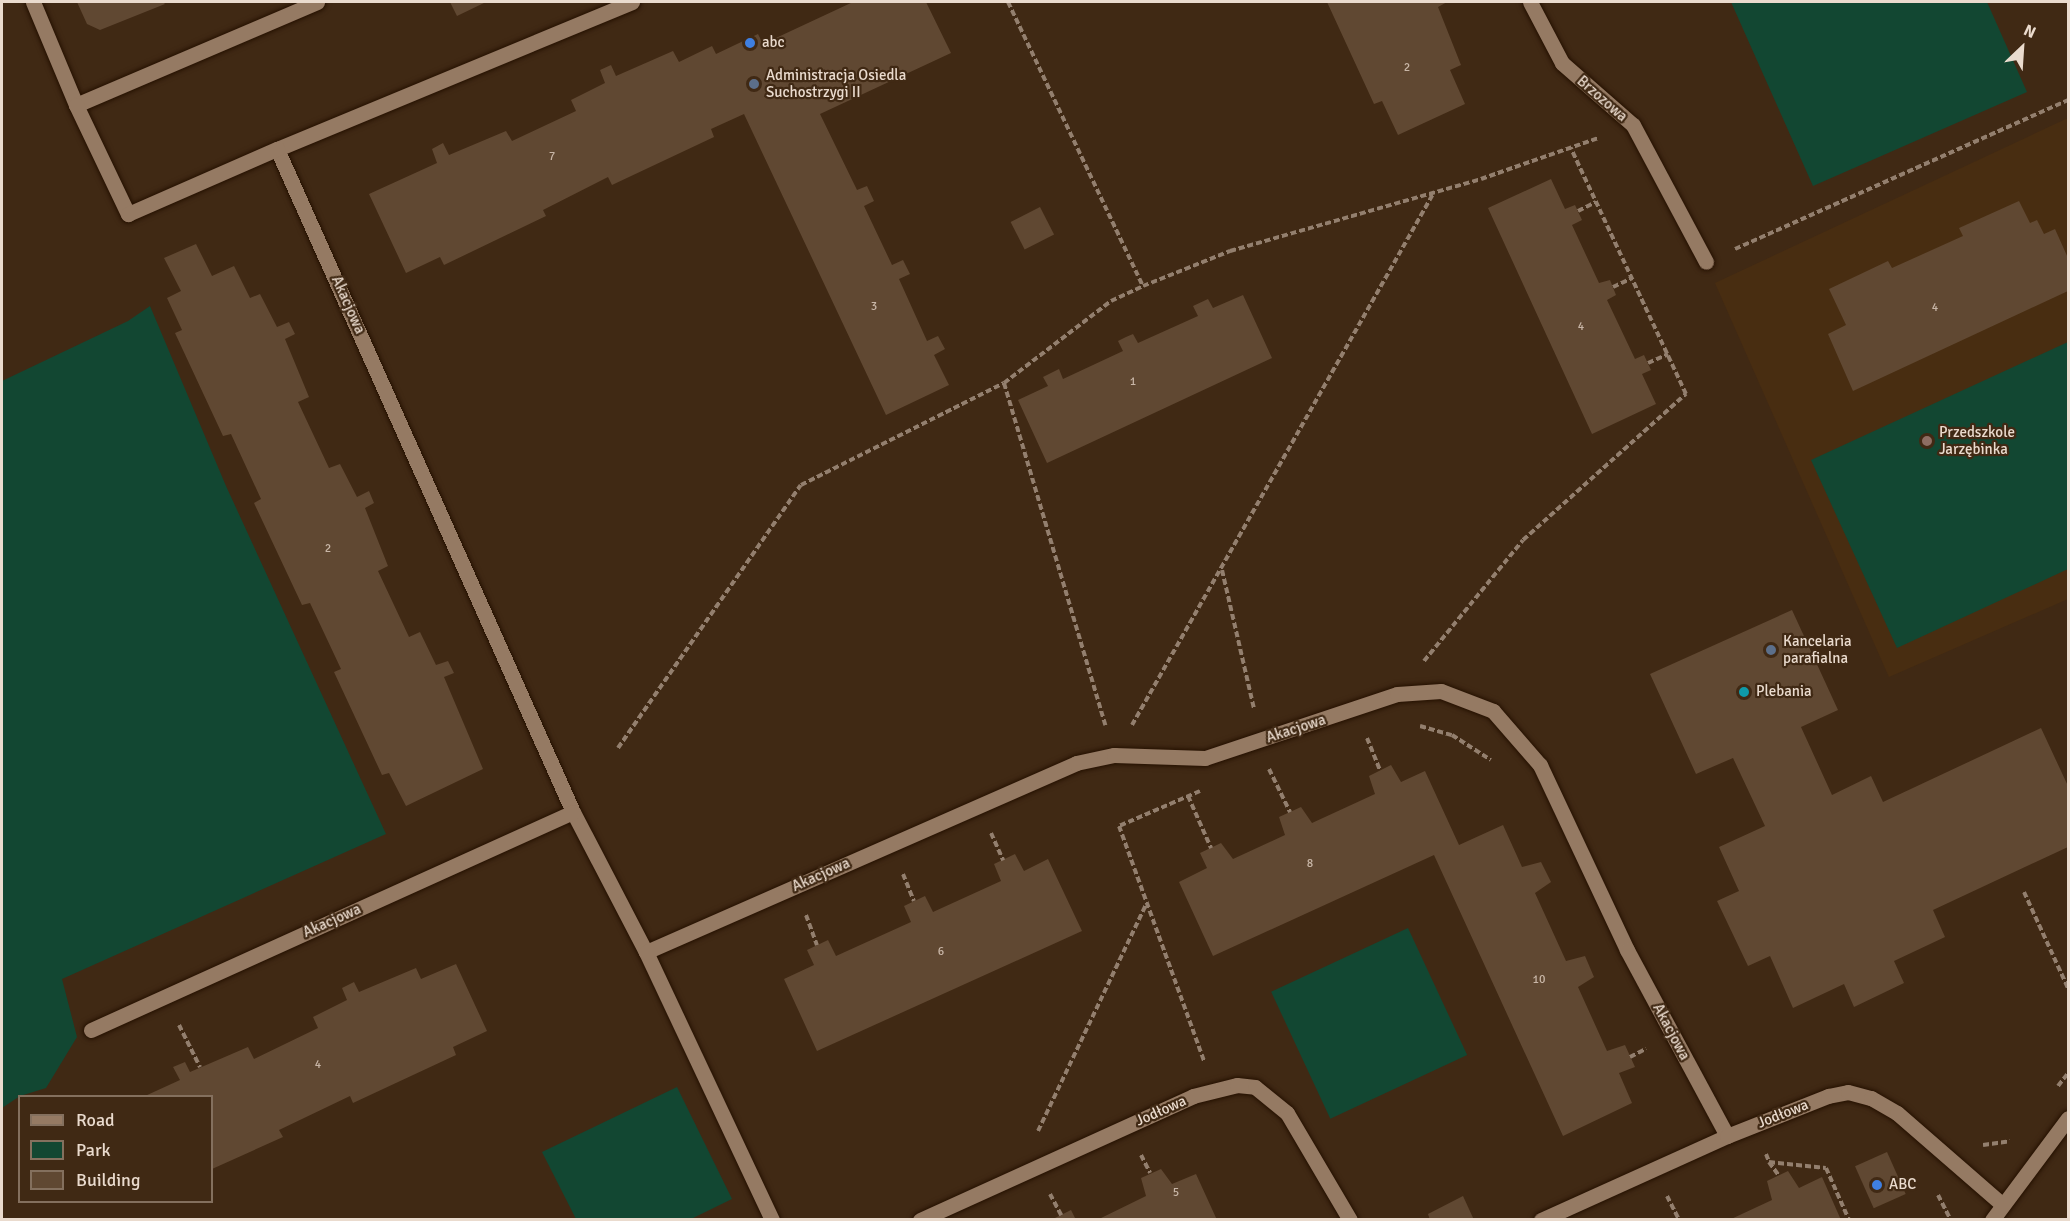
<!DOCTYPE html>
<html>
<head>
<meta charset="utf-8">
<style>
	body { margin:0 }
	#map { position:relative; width:2070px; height:1221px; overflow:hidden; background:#402914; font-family:Signika,sans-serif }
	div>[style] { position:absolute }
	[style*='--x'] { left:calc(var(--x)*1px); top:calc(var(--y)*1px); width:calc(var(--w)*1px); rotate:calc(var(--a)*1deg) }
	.built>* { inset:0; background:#482d11 }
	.green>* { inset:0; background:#124732; transform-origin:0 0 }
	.building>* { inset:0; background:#604832; transform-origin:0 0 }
	.path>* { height:4px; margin-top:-2px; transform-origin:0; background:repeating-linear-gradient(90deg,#937f6e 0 6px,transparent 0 9px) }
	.roads { filter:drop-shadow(0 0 2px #251100) drop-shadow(0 0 2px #251100) }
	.street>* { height:15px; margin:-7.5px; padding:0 7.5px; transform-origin:7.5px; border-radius:7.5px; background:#957a63 }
	.dots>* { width:16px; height:16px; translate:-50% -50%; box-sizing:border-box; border:3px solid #402914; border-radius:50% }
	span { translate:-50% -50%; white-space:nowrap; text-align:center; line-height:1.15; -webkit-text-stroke:4.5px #402914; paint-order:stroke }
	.number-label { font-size:12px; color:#c8b6a7 }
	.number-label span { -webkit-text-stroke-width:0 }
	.poi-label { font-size:15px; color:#eadbce }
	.left { translate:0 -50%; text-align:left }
	.street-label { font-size:15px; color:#eadbce }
	.frame { position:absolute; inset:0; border:3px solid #eadbce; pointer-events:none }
	.legend { position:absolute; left:18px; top:1095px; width:195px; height:108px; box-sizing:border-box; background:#402914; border:2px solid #84705e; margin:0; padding:8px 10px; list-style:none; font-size:18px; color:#eadbce }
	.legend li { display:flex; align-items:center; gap:12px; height:30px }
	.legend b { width:30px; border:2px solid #84705e }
	.north { position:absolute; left:1992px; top:18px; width:60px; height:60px; -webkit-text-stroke:4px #402914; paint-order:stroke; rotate:25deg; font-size:16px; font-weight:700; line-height:24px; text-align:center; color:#eadbce }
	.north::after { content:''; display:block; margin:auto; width:21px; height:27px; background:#eadbce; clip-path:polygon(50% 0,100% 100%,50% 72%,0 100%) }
</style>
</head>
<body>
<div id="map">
	<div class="built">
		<i style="clip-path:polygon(2068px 118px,2068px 599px,1889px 677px,1715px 283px)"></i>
	</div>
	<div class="green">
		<i style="clip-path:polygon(1731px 2px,1987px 2px,2027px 92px,1813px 186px)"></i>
		<i style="clip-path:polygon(150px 306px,226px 486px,386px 834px,62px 979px,77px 1037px,46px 1088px,20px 1096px,2px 1108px,2px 381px,128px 321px)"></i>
		<i style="clip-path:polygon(2068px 342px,2068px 569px,1897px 648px,1811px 460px)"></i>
		<i style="left:1408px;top:928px;width:140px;height:151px;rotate:65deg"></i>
		<i style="clip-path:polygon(677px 1087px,732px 1199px,691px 1219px,576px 1219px,542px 1152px)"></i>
	</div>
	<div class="building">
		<i style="clip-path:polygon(77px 2px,163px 2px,165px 4px,100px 30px,87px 24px)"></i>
		<i style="clip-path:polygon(450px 2px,486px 2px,457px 16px)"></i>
		<i style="clip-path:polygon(853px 2px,926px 2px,951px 53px,820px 114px,857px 190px,867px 186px,874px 201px,864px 206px,892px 265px,903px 260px,910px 274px,899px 279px,927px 341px,938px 336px,945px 349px,934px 355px,949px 385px,886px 415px,744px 114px,711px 129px,714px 137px,612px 185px,608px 177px,543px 210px,546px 216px,444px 265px,440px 257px,406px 273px,369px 194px,437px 163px,432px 149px,443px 143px,449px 155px,506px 131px,512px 141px,576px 111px,571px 100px,605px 83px,600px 70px,611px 65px,616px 76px,673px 51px,679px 62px,712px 46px,716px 54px,758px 34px,763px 44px)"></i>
		<i style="clip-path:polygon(1327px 2px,1447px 2px,1438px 7px,1461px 65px,1450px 70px,1465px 104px,1398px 135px,1382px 101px,1374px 104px)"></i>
		<i style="clip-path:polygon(1551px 179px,1565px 209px,1575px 205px,1582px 220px,1572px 225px,1599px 283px,1610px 280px,1616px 295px,1607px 300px,1635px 359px,1644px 355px,1651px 370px,1642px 374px,1656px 404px,1592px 434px,1488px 208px)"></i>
		<i style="clip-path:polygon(2019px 201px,2030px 223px,2037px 220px,2044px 234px,2055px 229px,2068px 258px,2068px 291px,1853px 391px,1828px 334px,1846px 325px,1829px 289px,1888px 261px,1892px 268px,1963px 236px,1959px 228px)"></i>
		<i style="left:1040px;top:207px;width:31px;height:33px;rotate:63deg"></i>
		<i style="clip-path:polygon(196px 244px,212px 276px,234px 266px,250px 298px,260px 294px,277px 327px,289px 322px,295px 334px,285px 339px,309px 397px,298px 402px,329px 468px,340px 464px,357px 497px,369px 491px,374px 503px,365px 508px,388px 566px,378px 571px,409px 637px,420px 632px,436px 665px,448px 661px,454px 673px,444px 677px,483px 769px,406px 806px,389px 773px,382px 775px,334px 672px,341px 669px,310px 603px,302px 605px,254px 503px,261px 499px,231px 434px,223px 436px,175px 333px,182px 330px,167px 298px,181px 291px,164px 258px)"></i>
		<i style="clip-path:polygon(1243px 295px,1272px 358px,1047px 463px,1018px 400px,1048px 386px,1043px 377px,1059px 369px,1063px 379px,1123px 351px,1118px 341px,1126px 337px,1133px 334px,1138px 343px,1198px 316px,1193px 306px,1208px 299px,1213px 308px)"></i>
		<i style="clip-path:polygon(1792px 610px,1838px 710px,1801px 727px,1832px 795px,1871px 776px,1883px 802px,2041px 728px,2068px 786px,2068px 847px,1933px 910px,1945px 937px,1894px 961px,1904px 983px,1854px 1007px,1844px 984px,1793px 1008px,1770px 956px,1748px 966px,1717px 901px,1739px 891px,1719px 847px,1765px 826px,1733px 758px,1696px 774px,1650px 674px)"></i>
		<i style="clip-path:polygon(1391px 765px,1401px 782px,1425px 771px,1459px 845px,1503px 825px,1522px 867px,1541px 862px,1551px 882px,1535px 893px,1566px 961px,1585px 956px,1594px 977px,1578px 987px,1607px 1051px,1625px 1045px,1635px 1067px,1619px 1073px,1632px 1103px,1563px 1136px,1434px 855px,1213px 956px,1179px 882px,1207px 868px,1200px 853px,1221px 843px,1233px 859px,1285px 835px,1279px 817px,1301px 807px,1312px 823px,1375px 794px,1369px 776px)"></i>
		<i style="clip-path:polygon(1015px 854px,1024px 871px,1048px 859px,1082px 931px,817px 1051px,784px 979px,814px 965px,807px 950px,828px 940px,836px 956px,911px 922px,904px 906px,925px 896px,933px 912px,1001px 881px,994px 864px)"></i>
		<i style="clip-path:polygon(456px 964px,487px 1031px,453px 1047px,456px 1055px,353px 1103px,350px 1096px,279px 1130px,283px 1137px,212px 1169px,212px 1096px,145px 1096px,180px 1080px,173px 1067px,185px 1062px,190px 1072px,248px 1047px,254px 1059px,318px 1028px,313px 1017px,347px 1000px,342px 988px,354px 982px,359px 992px,416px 968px,421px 979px)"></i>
		<i style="left:1887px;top:1152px;width:46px;height:35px;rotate:66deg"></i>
		<i style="clip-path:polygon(1161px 1169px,1172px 1184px,1196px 1174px,1217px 1220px,1097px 1220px,1146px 1196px,1141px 1178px)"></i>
		<i style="clip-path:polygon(1788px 1171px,1799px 1188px,1822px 1177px,1841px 1220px,1729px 1220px,1772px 1200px,1767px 1181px)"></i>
		<i style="clip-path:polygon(1463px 1196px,1474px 1220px,1430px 1220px,1428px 1214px)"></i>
		<i style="clip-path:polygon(1071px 1210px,1076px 1220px,1051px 1220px)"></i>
	</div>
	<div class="path">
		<i style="--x:1008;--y:2;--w:314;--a:64.6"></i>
		<i style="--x:1578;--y:211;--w:20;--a:-27"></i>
		<i style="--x:1735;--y:249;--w:365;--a:-24.1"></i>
		<i style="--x:1613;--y:287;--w:21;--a:-25"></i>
		<i style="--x:1648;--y:363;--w:22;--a:-24"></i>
		<i style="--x:1004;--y:383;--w:357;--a:73.5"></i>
		<i style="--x:1222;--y:570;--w:143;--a:77"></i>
		<i style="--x:1424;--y:661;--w:156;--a:-50.7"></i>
		<i style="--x:1523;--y:540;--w:219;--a:-41.9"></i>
		<i style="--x:1686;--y:394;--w:272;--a:-115.1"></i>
		<i style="--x:1132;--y:725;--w:610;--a:-60.45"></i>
		<i style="--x:1420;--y:726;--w:33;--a:16"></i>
		<i style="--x:1452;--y:735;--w:46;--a:32.7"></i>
		<i style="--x:1367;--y:738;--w:35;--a:68"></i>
		<i style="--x:618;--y:748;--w:320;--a:-55.2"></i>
		<i style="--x:801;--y:485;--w:227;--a:-26.7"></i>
		<i style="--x:1004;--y:383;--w:135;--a:-37.5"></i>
		<i style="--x:1111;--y:301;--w:35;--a:-25"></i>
		<i style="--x:1143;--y:286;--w:94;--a:-21.9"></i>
		<i style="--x:1230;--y:251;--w:261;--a:-16"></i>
		<i style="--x:1481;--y:179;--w:124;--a:-19.3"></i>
		<i style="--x:1269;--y:769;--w:48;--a:64"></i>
		<i style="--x:1200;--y:791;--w:88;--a:156.6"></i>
		<i style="--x:1119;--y:826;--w:250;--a:70.1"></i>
		<i style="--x:1188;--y:796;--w:57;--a:66.1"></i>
		<i style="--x:991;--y:833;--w:30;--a:66"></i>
		<i style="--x:903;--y:874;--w:29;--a:68"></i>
		<i style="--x:2024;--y:892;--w:106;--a:65.4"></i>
		<i style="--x:806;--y:915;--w:32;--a:70"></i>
		<i style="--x:179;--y:1025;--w:47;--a:63.4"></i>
		<i style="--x:1630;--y:1057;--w:18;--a:-27"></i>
		<i style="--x:2058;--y:1086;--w:16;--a:-52"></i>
		<i style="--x:1038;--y:1131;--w:250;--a:-64.5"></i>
		<i style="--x:1983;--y:1145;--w:27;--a:-8"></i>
		<i style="--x:1766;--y:1154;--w:9;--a:69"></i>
		<i style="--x:1769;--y:1162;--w:57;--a:6"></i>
		<i style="--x:1826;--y:1168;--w:57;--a:66.1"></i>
		<i style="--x:1141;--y:1155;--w:20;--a:63"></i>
		<i style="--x:1769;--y:1162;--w:17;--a:54"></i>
		<i style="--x:1050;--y:1194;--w:24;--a:62"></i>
		<i style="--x:1938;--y:1195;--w:28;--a:63"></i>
		<i style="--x:1667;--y:1196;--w:27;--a:63"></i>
	</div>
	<div class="roads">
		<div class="street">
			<i style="--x:33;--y:2;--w:112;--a:67.3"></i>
			<i style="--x:76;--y:105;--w:262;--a:-23.1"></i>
			<i style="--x:632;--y:2;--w:384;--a:157.5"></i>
			<i style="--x:277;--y:149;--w:726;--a:65.94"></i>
			<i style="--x:573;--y:812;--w:158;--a:62.5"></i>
			<i style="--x:646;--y:952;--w:296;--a:64.8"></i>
			<i style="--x:1530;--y:2;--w:69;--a:62.3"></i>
			<i style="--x:1562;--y:63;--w:94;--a:41.1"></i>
			<i style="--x:1633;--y:125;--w:155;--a:61.9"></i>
			<i style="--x:76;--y:105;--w:121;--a:64.5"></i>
			<i style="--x:128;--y:214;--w:163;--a:-23.6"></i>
			<i style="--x:646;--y:952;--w:470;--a:-23.7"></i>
			<i style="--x:1076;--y:763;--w:39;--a:-12"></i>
			<i style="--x:1114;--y:755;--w:91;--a:1.9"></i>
			<i style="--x:1205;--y:758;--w:202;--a:-18.4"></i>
			<i style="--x:1397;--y:694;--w:44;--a:-3.9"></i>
			<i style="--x:1441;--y:691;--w:56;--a:21"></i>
			<i style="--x:1493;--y:711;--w:72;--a:49"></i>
			<i style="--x:1540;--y:765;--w:204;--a:64.8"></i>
			<i style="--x:1627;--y:950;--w:211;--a:61.7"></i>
			<i style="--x:91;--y:1030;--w:529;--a:-24.34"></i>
			<i style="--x:920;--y:1220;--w:300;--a:-24.4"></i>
			<i style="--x:1193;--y:1096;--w:45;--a:-14"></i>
			<i style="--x:1237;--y:1085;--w:18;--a:6"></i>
			<i style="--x:1255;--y:1087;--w:41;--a:39.1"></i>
			<i style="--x:1287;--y:1113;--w:124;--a:59.5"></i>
			<i style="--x:1541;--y:1220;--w:204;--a:-24.3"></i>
			<i style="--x:1727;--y:1136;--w:109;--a:-21.6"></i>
			<i style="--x:1828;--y:1096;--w:20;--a:-11"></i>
			<i style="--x:1848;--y:1092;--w:24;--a:15"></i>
			<i style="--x:1871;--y:1098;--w:30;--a:30"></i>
			<i style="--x:1897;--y:1113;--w:140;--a:41"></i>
			<i style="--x:1992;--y:1220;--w:127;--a:-53.3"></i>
		</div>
	</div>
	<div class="dots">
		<i style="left:750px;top:43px;background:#3f7fe0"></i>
		<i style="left:754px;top:84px;background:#5c6f8a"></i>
		<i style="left:1927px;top:441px;background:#8d6e63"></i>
		<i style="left:1771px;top:650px;background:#5c6f8a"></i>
		<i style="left:1744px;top:692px;background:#0f9aa8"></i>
		<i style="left:1877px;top:1185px;background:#3f7fe0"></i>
	</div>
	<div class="number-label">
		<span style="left:1407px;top:68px">2</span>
		<span style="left:552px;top:157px">7</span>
		<span style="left:874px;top:307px">3</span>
		<span style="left:1935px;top:308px">4</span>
		<span style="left:1581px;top:327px">4</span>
		<span style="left:1133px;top:382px">1</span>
		<span style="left:328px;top:549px">2</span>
		<span style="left:1310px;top:864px">8</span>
		<span style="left:941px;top:952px">6</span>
		<span style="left:1539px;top:980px">10</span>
		<span style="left:318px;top:1065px">4</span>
		<span style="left:1176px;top:1193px">5</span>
	</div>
	<div class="poi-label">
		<span class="left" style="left:762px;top:43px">abc</span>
		<span class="left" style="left:766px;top:84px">Administracja Osiedla<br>Suchostrzygi II</span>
		<span class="left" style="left:1939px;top:441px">Przedszkole<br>Jarzębinka</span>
		<span class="left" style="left:1783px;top:650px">Kancelaria<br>parafialna</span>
		<span class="left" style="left:1756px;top:692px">Plebania</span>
		<span class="left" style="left:1889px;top:1185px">ABC</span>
	</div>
	<div class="street-label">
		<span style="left:1602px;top:99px;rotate:41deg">Brzozowa</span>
		<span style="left:348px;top:305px;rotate:66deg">Akacjowa</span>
		<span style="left:1296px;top:729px;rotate:-18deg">Akacjowa</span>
		<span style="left:821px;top:875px;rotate:-24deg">Akacjowa</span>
		<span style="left:332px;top:921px;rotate:-24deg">Akacjowa</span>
		<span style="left:1671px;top:1032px;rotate:62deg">Akacjowa</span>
		<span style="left:1161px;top:1111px;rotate:-24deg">Jodłowa</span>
		<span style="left:1783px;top:1114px;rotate:-22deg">Jodłowa</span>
	</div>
	<div class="frame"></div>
	<ul class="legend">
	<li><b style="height:8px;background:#957a63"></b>Road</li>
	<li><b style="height:16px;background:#124732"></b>Park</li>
	<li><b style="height:16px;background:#604832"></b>Building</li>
	</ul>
	<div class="north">N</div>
</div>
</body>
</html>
